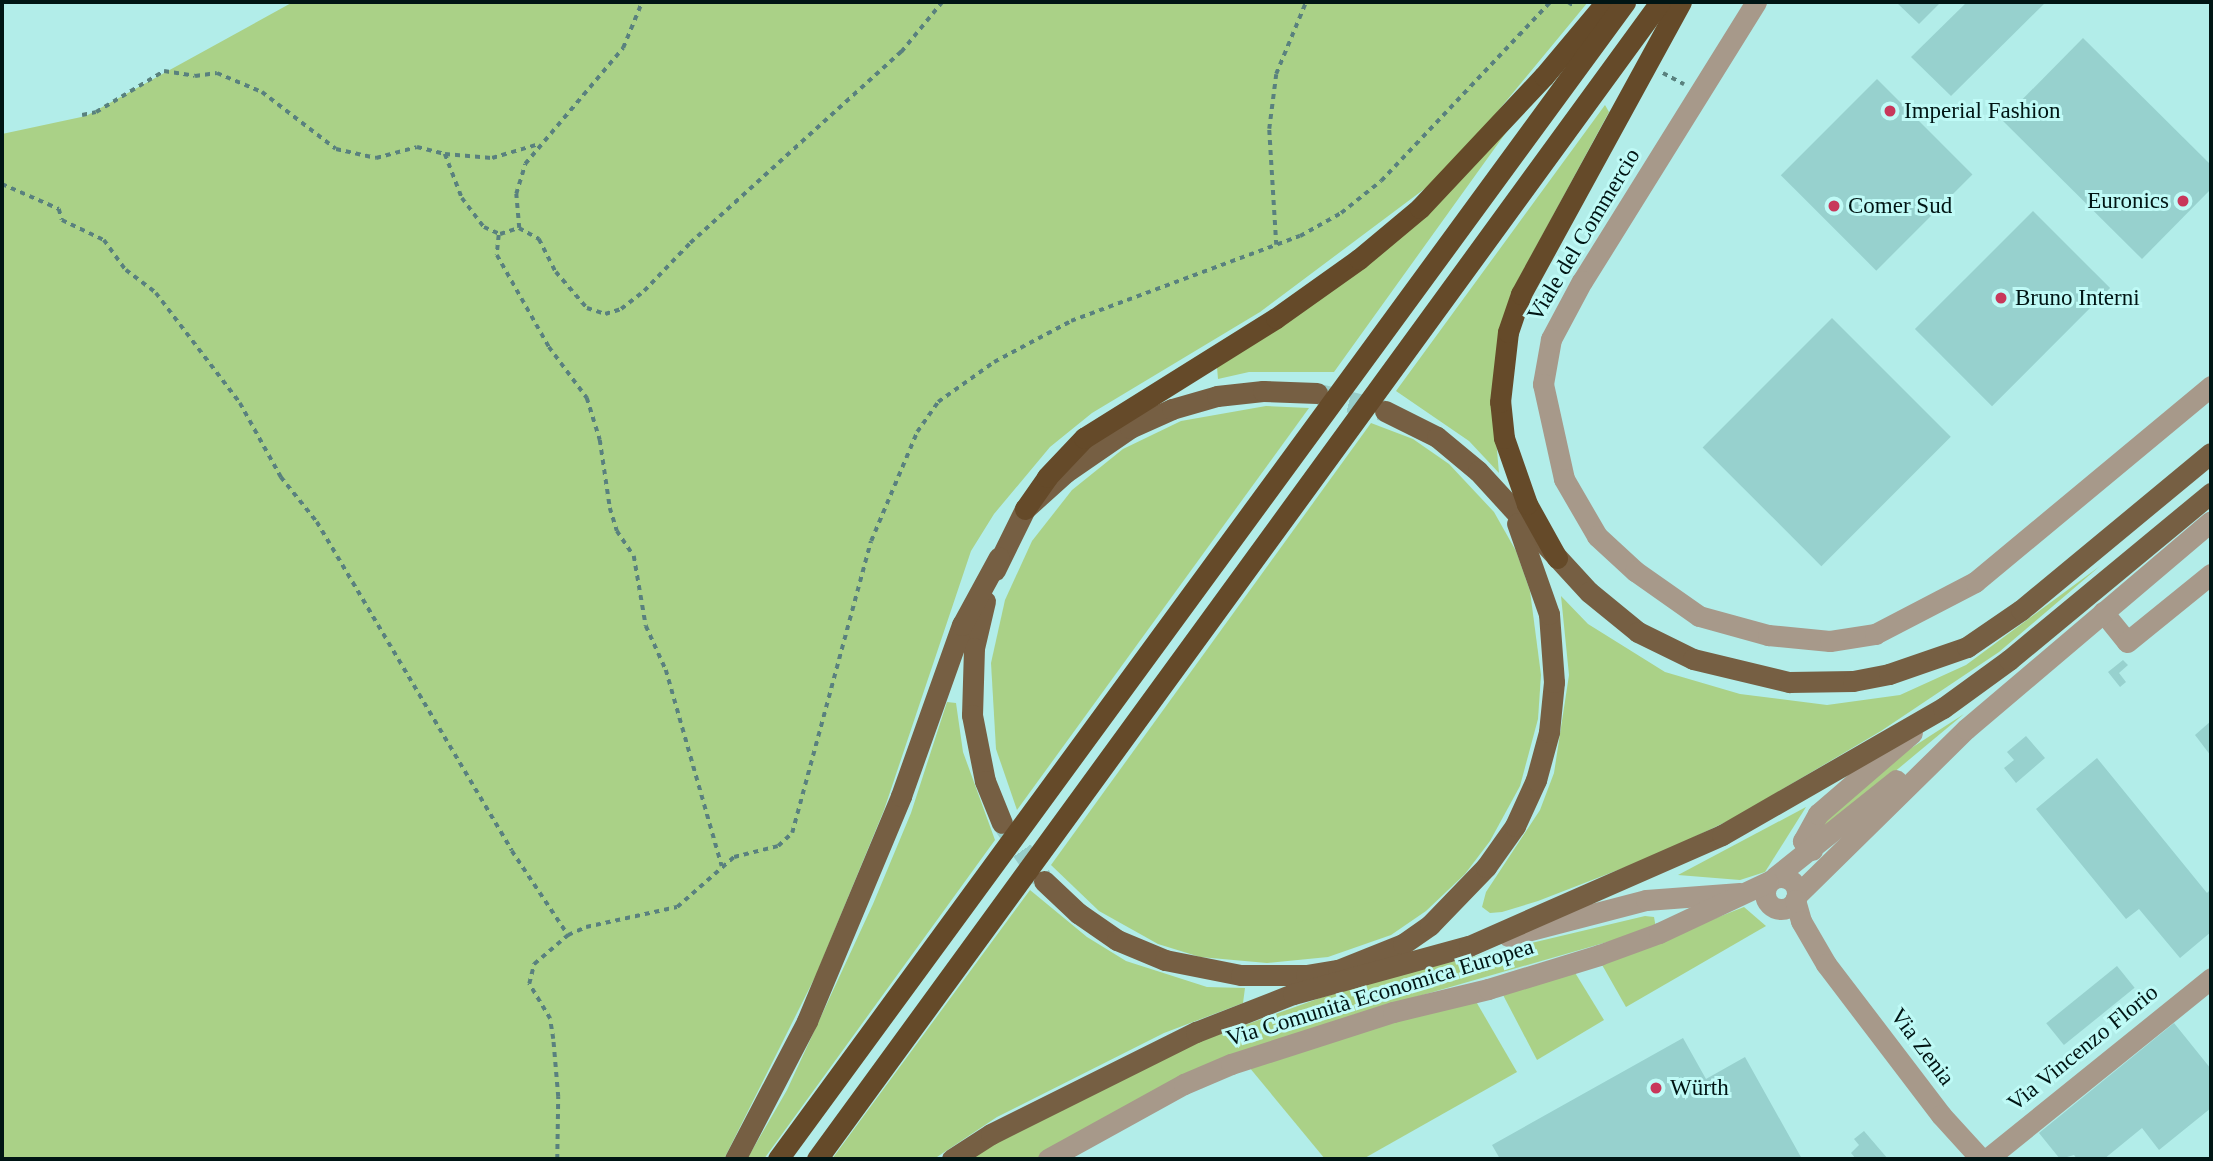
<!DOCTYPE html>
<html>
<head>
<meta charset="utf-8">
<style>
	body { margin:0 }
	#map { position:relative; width:2213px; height:1161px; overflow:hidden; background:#b2ede9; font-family:"Times New Roman",serif }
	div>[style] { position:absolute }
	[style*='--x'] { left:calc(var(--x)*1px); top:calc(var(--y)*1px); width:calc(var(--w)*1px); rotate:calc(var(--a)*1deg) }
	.green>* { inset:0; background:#aad187 }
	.building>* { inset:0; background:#97d1ce; transform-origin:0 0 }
	.major-tunnel>* { height:21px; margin-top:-10.5px; transform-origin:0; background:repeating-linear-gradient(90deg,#97cdc9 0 21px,transparent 0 31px) }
	.path>* { height:3.5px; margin-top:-1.75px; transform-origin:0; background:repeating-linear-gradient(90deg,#59817e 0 5px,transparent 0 10px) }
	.minor>* { height:21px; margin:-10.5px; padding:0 10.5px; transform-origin:10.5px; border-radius:10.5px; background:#a7998a }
	.minor>.ring { margin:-10.5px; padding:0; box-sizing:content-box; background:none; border:21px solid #a7998a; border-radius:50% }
	.major>* { height:21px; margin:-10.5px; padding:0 10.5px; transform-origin:10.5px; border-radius:10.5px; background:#765f43 }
	.highway>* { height:21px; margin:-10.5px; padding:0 10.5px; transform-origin:10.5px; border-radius:10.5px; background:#654a29 }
	.dots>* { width:19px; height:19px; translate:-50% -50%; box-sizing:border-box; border:4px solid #bffaf6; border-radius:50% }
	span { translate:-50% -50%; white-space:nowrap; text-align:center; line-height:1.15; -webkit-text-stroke:6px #bffaf6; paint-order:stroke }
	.poi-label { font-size:23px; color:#001514 }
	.left { translate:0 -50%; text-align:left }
	.right { translate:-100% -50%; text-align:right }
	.street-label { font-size:23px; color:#001514 }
	.frame { position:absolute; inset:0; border:4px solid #001514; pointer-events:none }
</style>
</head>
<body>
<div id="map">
	<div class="green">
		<i style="clip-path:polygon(293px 2px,1588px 2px,1465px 151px,1431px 184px,1260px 312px,1092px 413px,1050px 447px,994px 514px,971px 551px,884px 810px,816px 975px,724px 1159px,2px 1159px,2px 134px,86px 116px)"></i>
		<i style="clip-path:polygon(1605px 105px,1609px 112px,1511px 293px,1495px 428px,1499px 473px,1469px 441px,1396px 391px)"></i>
		<i style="clip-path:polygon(1510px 127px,1334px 372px,1249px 372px,1218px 379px,1217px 367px,1461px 179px)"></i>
		<i style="clip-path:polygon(1266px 406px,1309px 408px,1017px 810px,996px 749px,991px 663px,1005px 600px,1032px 541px,1072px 490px,1123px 449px,1181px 421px)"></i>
		<i style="clip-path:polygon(1371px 423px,1413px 439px,1449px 464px,1494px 512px,1516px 551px,1530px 591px,1541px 675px,1538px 719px,1520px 786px,1490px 841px,1465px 874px,1426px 911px,1391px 935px,1328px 957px,1267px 963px,1200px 957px,1158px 944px,1099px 911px,1051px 865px)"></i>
		<i style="clip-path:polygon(2100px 566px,1999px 652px,1881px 731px,1732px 819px,1654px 856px,1538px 901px,1502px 912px,1490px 913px,1482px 907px,1486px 892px,1540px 810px,1554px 773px,1569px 675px,1561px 596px,1588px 624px,1665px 672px,1740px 694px,1827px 705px,1900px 695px,1966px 665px)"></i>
		<i style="clip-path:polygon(947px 702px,956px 703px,963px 752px,995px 840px,764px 1159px,747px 1159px,787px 1090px,873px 904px,911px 813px)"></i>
		<i style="clip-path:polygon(1964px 714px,1821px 833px,1826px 816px,1888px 763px)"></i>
		<i style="clip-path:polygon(1806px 807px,1765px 872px,1740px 880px,1678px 875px)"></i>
		<i style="clip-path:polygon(1030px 890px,1087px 937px,1126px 961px,1207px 987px,1245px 988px,1243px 1003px,1164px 1033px,997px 1117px,934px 1159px,832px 1159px)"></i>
		<i style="clip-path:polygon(1744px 907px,1766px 926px,1626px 1007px,1601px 963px)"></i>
		<i style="clip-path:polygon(1645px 916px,1654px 917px,1656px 928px,1353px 1015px,1038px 1159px,971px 1159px,1009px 1135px,1192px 1044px,1320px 998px,1413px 971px)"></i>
		<i style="clip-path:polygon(1574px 971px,1604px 1020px,1537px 1060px,1502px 993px)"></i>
		<i style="clip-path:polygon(1474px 998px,1517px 1072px,1363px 1159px,1325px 1159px,1249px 1067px)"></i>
	</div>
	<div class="building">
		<i style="clip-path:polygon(1896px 2px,1941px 2px,1919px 24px)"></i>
		<i style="clip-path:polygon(1967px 2px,2046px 2px,1951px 96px,1911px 57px)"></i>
		<i style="clip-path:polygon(2083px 38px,2211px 165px,2211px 189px,2142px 259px,2002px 120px)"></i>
		<i style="left:1877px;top:79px;width:135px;height:136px;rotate:45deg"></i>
		<i style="left:2033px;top:211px;width:109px;height:167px;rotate:45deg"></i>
		<i style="left:1832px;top:318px;width:168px;height:183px;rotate:45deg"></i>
		<i style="clip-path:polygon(2123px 660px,2128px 665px,2119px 673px,2126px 682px,2120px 687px,2108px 672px)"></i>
		<i style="clip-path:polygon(2211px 721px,2211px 756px,2195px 735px)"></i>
		<i style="clip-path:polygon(2026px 736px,2045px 758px,2016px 783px,2004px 768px,2014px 760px,2007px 752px)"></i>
		<i style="clip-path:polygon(2097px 758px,2207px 893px,2211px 889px,2211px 932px,2180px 958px,2139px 909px,2126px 919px,2036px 809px)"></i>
		<i style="left:2117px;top:966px;width:28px;height:91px;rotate:51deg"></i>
		<i style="clip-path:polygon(2174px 1023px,2211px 1069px,2211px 1108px,2159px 1150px,2142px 1128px,2104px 1159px,2077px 1159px,2074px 1155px,2060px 1159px,2039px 1133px)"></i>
		<i style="clip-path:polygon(1683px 1038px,1706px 1079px,1745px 1057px,1802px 1159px,1500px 1159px,1492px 1145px)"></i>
		<i style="clip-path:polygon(1864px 1131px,1888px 1159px,1856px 1159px,1851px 1153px,1859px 1145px,1854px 1139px)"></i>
	</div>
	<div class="major-tunnel">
		<i style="--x:1319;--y:394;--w:66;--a:14"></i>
		<i style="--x:1004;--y:825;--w:65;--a:54.4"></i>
	</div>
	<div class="path">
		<i style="--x:1568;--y:2;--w:7;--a:34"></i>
		<i style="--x:1663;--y:73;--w:24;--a:28"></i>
		<i style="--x:82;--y:115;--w:14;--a:-12"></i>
		<i style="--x:96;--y:112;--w:79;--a:-31.1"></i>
		<i style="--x:164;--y:71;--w:31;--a:9"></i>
		<i style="--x:195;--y:76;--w:22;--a:-8"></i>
		<i style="--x:217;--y:73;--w:49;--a:22.9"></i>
		<i style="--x:262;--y:92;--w:93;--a:37.6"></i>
		<i style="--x:336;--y:149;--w:41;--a:12.7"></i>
		<i style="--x:376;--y:158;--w:42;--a:-15"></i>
		<i style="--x:417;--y:147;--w:29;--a:14"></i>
		<i style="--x:445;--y:154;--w:47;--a:68.9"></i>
		<i style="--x:462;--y:198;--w:36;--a:53"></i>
		<i style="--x:484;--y:227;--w:17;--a:24"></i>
		<i style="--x:500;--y:234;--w:20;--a:-18"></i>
		<i style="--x:519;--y:228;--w:23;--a:29"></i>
		<i style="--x:539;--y:239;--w:37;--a:63"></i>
		<i style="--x:556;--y:272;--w:48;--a:49.3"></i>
		<i style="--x:587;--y:308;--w:19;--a:18"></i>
		<i style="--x:605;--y:314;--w:17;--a:-17"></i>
		<i style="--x:621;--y:309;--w:29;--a:-38"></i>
		<i style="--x:644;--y:291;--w:66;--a:-46.2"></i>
		<i style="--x:690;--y:243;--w:285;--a:-42.2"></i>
		<i style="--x:901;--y:52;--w:65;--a:-50.6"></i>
		<i style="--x:445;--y:154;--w:47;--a:4.9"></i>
		<i style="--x:492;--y:158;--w:46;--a:-16.5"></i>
		<i style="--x:2;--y:184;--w:62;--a:23.7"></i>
		<i style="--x:59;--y:209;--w:11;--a:75"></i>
		<i style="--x:62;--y:220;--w:47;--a:25.5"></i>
		<i style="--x:104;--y:240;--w:37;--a:54"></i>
		<i style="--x:126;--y:270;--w:38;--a:37"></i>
		<i style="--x:156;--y:293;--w:138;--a:52.6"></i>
		<i style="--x:240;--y:403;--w:85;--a:61"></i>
		<i style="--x:281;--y:477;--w:58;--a:51.3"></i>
		<i style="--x:317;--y:522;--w:382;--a:59.3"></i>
		<i style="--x:512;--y:851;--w:101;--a:56.3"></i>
		<i style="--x:519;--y:228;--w:34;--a:-95"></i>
		<i style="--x:516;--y:194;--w:31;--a:-73"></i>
		<i style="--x:525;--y:164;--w:152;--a:-49.8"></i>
		<i style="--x:623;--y:48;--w:50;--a:-67.6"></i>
		<i style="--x:499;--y:235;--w:20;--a:96"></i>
		<i style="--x:497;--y:255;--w:106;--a:60.5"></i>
		<i style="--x:549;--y:347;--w:64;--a:53.3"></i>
		<i style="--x:587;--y:398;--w:44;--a:72.8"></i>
		<i style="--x:600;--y:440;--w:69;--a:81.6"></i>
		<i style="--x:610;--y:508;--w:24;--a:73"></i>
		<i style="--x:617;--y:531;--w:30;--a:56"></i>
		<i style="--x:634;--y:556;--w:71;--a:80.3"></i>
		<i style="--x:646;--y:626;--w:48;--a:65.6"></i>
		<i style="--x:666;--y:670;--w:204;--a:74.1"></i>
		<i style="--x:1276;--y:245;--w:116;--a:-93.5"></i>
		<i style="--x:1269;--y:129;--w:55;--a:-82.7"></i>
		<i style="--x:1276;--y:74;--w:78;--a:-67.4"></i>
		<i style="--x:557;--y:1159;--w:62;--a:-89.1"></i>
		<i style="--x:558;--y:1097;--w:58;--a:-94.9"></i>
		<i style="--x:553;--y:1039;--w:20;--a:-99"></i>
		<i style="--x:550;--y:1019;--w:41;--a:-121"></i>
		<i style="--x:529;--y:984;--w:21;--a:-76"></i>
		<i style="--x:534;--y:964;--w:45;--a:-40.5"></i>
		<i style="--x:568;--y:935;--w:20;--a:-24"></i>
		<i style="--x:586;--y:927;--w:93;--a:-12.4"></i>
		<i style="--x:677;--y:907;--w:76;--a:-41.3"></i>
		<i style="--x:734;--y:857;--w:45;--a:-14"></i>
		<i style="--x:778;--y:846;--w:19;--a:-43"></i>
		<i style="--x:792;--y:833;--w:302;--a:-74.9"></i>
		<i style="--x:871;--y:541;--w:118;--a:-67.1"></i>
		<i style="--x:917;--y:432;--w:37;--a:-55"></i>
		<i style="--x:938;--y:402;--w:69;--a:-35.5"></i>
		<i style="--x:994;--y:362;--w:87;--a:-28"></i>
		<i style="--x:1071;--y:321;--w:244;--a:-20.4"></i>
		<i style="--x:1300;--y:236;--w:47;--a:-29.3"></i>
		<i style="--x:1341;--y:213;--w:51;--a:-38.7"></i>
		<i style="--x:1381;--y:181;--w:246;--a:-46.6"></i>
	</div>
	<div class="minor">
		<i style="--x:1756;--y:2;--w:329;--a:121.9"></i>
		<i style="--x:1582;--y:281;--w:66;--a:118.1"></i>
		<i style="--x:1551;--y:339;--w:46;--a:100.1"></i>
		<i style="--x:1543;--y:384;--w:97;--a:77.5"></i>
		<i style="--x:1564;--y:479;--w:66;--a:59.9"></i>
		<i style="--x:1597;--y:536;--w:52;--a:42.6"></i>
		<i style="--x:1635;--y:571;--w:78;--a:35.1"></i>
		<i style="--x:1699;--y:616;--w:72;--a:15.4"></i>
		<i style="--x:1768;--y:635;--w:62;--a:5.5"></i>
		<i style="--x:1830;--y:641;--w:46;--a:-8.8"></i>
		<i style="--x:1875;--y:634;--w:113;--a:-27.5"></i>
		<i style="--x:1975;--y:582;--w:307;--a:-39.7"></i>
		<i style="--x:2103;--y:612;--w:38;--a:51"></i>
		<i style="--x:2127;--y:642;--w:108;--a:-39"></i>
		<i style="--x:1812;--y:850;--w:13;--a:-135"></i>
		<i style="--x:1803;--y:841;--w:31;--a:-61"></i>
		<i style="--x:1818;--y:814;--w:124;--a:-40.8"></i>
		<i class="ring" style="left:1765px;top:877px;width:11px;height:11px"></i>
		<i style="--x:1775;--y:877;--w:155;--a:-38.7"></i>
		<i style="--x:1797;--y:895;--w:237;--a:-44.5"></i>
		<i style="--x:1966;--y:729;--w:321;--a:-40.3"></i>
		<i style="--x:1795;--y:900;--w:22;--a:74"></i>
		<i style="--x:1801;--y:921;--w:50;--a:59.8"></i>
		<i style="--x:1826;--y:964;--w:190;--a:52.7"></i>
		<i style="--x:1941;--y:1115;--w:59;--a:47.7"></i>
		<i style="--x:1508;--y:936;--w:143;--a:-14.6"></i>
		<i style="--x:1646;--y:900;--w:94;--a:-4.3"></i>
		<i style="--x:1048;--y:1159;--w:155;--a:-28.9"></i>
		<i style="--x:1184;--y:1084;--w:51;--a:-23.1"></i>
		<i style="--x:1231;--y:1064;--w:170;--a:-17.8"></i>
		<i style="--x:1393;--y:1012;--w:98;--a:-13.6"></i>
		<i style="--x:1488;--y:989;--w:116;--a:-17"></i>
		<i style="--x:1599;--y:955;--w:64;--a:-20.1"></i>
		<i style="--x:1659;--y:933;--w:120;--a:-25.1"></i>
		<i style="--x:1987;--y:1159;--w:288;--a:-38.9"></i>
	</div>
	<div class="major">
		<i style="--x:1385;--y:411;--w:58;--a:26.6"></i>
		<i style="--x:1437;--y:437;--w:53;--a:39.7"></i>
		<i style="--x:1478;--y:471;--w:164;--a:47.5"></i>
		<i style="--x:1589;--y:592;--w:63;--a:39.2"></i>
		<i style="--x:1638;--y:632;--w:61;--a:26.1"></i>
		<i style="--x:1693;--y:659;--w:99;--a:13.5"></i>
		<i style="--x:1789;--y:682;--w:64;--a:-0.9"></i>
		<i style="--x:1853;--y:681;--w:37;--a:-11"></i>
		<i style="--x:1889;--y:674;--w:83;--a:-19.1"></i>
		<i style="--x:1967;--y:647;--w:65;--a:-34.4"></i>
		<i style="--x:2021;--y:610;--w:246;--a:-39.6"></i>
		<i style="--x:995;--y:570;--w:68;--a:-63.8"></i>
		<i style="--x:1025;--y:509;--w:55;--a:-42.1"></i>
		<i style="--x:1066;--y:472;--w:78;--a:-34.5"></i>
		<i style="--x:1130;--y:428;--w:46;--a:-24.3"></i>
		<i style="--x:1172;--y:409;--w:47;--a:-16.1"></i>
		<i style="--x:1217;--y:396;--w:46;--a:-6.2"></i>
		<i style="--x:1263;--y:391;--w:54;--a:2.1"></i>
		<i style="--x:985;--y:601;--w:48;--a:103.2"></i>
		<i style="--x:974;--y:648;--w:67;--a:91.7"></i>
		<i style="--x:972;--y:715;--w:67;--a:78.9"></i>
		<i style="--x:985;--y:781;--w:45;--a:68"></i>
		<i style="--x:1044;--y:881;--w:47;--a:43.3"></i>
		<i style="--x:1078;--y:913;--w:47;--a:34.7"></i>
		<i style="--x:1117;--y:940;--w:52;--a:22.6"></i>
		<i style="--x:1165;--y:960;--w:77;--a:11.2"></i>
		<i style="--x:1241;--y:975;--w:65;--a:0"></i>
		<i style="--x:1306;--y:975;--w:32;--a:-9"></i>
		<i style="--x:1338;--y:970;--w:70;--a:-21.8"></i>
		<i style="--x:1403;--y:944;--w:33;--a:-35"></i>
		<i style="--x:1430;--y:925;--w:81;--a:-46"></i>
		<i style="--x:1486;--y:867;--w:50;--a:-54.7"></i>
		<i style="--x:1515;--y:826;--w:51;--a:-65.5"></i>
		<i style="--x:1536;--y:780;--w:50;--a:-74.8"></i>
		<i style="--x:1549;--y:732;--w:50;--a:-84.3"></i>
		<i style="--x:1554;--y:682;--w:68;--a:-94.2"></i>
		<i style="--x:1549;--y:614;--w:96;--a:-109.4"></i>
		<i style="--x:735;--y:1159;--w:156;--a:-62.4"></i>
		<i style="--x:807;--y:1021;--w:244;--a:-67.3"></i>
		<i style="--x:901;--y:796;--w:182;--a:-70.4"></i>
		<i style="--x:962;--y:625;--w:77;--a:-61.4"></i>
		<i style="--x:952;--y:1159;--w:46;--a:-32.7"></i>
		<i style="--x:991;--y:1134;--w:229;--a:-26.5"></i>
		<i style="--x:1196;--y:1032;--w:104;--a:-21.4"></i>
		<i style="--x:1293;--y:994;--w:182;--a:-15.3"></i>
		<i style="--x:1469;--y:946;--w:276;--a:-23.7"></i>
		<i style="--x:1722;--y:835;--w:255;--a:-29.9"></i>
		<i style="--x:1943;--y:708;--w:82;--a:-36"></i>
		<i style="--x:2009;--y:660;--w:262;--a:-39.6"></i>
	</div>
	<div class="highway">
		<i style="--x:1025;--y:509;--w:39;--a:-55"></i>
		<i style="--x:1047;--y:477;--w:54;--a:-46.5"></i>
		<i style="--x:1084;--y:438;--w:226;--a:-32"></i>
		<i style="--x:1276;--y:318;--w:102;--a:-35.4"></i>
		<i style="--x:1359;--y:259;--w:80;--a:-39.9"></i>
		<i style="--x:1420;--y:208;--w:181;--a:-46.8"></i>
		<i style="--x:1544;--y:76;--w:97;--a:-50"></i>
		<i style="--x:1557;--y:558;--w:62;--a:-119.1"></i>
		<i style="--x:1527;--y:504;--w:70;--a:-109.2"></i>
		<i style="--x:1504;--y:438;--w:36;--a:-96"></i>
		<i style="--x:1500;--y:402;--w:70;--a:-83.5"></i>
		<i style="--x:1508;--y:332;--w:40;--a:-71.1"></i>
		<i style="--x:1521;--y:294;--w:333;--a:-61.3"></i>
		<i style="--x:778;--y:1159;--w:1434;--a:-53.79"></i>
		<i style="--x:817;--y:1159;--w:1432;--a:-53.92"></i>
	</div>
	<div class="dots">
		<i style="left:1890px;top:111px;background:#c8385b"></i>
		<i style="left:2183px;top:201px;background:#c8385b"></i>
		<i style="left:1834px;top:206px;background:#c8385b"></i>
		<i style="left:2001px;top:298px;background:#c8385b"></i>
		<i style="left:1656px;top:1088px;background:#c8385b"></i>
	</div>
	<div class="poi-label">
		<span class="left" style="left:1904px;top:111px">Imperial Fashion</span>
		<span class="right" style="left:2169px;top:201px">Euronics</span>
		<span class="left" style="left:1848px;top:206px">Comer Sud</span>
		<span class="left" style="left:2015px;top:298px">Bruno Interni</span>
		<span class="left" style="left:1670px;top:1088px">Würth</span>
	</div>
	<div class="street-label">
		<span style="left:1584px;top:235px;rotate:-59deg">Viale del Commercio</span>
		<span style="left:1380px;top:993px;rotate:-17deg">Via Comunità Economica Europea</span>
		<span style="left:1922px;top:1047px;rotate:53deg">Via Zenia</span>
		<span style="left:2083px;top:1048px;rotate:-39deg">Via Vincenzo Florio</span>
	</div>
	<div class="frame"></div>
</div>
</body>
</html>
